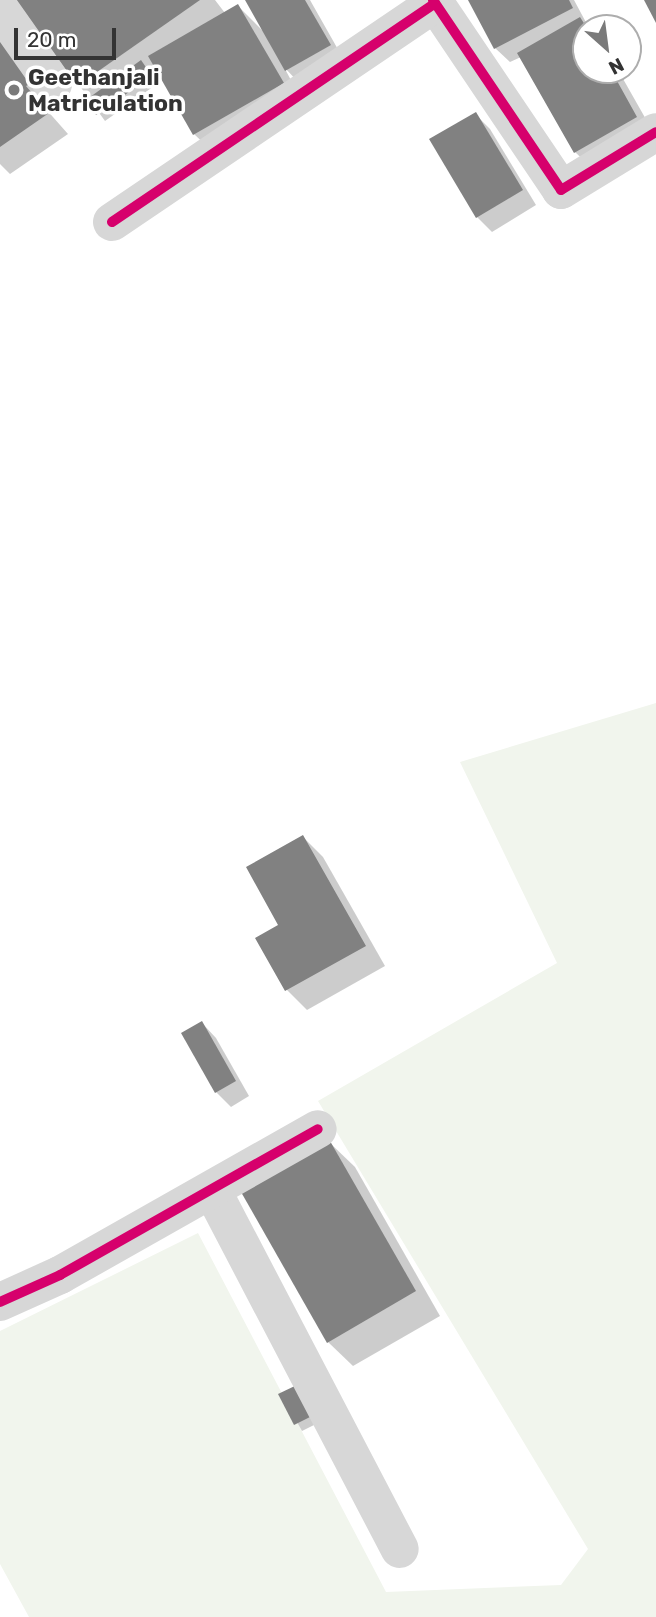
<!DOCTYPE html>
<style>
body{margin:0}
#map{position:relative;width:656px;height:1617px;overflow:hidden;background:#fff;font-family:Rubik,sans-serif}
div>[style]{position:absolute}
.green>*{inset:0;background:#f1f5ed}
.shadow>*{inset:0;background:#0003}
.building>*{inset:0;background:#818181}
.minor>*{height:38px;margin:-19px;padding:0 19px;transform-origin:19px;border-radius:19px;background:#d7d7d7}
.cycleway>*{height:10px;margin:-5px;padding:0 5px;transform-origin:5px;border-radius:5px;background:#d6006c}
.dots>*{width:19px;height:19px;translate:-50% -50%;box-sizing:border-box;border:4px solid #fff;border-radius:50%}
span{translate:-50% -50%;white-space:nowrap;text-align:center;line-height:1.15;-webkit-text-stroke:7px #fff;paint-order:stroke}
.poi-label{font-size:23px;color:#333;font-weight:700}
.left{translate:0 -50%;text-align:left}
.north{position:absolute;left:572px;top:14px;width:70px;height:70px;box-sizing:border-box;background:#fff;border:2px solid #adadad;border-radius:50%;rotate:152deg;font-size:19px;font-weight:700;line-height:28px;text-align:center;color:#333}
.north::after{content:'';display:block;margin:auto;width:24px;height:32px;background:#7a7a7a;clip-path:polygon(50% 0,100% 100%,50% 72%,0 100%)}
.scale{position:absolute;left:14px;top:28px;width:102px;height:32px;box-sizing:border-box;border:4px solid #333;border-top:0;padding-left:9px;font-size:21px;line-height:24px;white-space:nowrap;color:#333;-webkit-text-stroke:5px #fff;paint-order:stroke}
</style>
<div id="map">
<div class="green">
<div style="clip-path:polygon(656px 703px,656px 1617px,29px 1617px,0 1564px,0 1331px,198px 1233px,386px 1592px,561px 1585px,588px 1549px,318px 1101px,557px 963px,460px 762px)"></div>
</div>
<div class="shadow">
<div style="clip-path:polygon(18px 0,215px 0,225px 13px,238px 6px,263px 31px,247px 0,310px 0,344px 60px,301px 85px,284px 67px,303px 103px,215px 154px,194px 134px,158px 71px,152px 76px,157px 84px,105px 121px)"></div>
<div style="clip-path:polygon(471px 0,574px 0,589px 28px,586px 70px,618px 70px,656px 137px,596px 172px,575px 152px,521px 57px,510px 62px,495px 48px)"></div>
<div style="clip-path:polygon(0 41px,18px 59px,49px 105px,45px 108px,68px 134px,10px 174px,0 164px)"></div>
<div style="clip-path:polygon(475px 114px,490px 129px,536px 205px,492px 232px,477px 217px)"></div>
<div style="clip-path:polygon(303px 837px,323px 857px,385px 966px,307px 1010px,287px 990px,281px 926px)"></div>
<div style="clip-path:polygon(202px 1023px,216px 1038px,249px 1096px,231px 1107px,216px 1092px)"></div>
<div style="clip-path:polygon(330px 1143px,355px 1167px,440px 1316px,353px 1366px,328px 1342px)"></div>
<div style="clip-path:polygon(281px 1394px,320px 1422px,302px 1431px)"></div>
</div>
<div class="building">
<div style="clip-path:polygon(16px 0,200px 0,77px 86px)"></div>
<div style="clip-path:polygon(245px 0,305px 0,331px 45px,285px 71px)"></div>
<div style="clip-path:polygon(468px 0,569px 0,573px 8px,494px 49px)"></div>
<div style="clip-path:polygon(644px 0,656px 0,656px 23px)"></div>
<div style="clip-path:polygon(238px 4px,284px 83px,193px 135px,148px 56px)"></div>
<div style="clip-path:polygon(580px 17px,587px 28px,586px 70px,611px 70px,637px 117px,574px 153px,517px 53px)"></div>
<div style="clip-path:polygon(0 40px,30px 84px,26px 86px,49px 113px,0 147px)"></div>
<div style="clip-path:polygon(141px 60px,152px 76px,96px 115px,86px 100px)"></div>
<div style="clip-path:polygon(476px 112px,523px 190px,476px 218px,429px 139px)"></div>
<div style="clip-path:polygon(303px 835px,366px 946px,285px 991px,255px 938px,278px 925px,246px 867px)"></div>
<div style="clip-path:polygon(202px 1021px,236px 1081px,215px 1093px,181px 1033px)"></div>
<div style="clip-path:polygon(330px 1141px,416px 1291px,327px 1343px,241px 1192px)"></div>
<div style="clip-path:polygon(299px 1384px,314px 1415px,294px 1425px,278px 1394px)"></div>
</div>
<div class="minor">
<div style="left:433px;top:0;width:229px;rotate:56deg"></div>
<div style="left:561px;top:190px;width:111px;rotate:-31.4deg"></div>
<div style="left:0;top:9px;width:92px;rotate:54.8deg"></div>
<div style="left:112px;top:222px;width:390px;rotate:-34.1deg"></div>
<div style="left:212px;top:1190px;width:405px;rotate:62.4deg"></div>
<div style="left:0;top:1302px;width:66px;rotate:-24.2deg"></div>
<div style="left:60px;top:1275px;width:296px;rotate:-29.5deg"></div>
</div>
<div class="cycleway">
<div style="left:433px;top:0;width:229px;rotate:56deg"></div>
<div style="left:561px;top:190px;width:111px;rotate:-31.4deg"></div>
<div style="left:112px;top:222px;width:390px;rotate:-34.1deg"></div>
<div style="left:0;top:1302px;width:66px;rotate:-24.2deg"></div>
<div style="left:60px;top:1275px;width:296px;rotate:-29.5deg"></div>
</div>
<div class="dots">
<div style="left:14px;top:90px;background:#7a7a7a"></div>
</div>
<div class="poi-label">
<span class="left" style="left:28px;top:90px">Geethanjali<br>Matriculation</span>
</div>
<div class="north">N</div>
<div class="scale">20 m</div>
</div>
